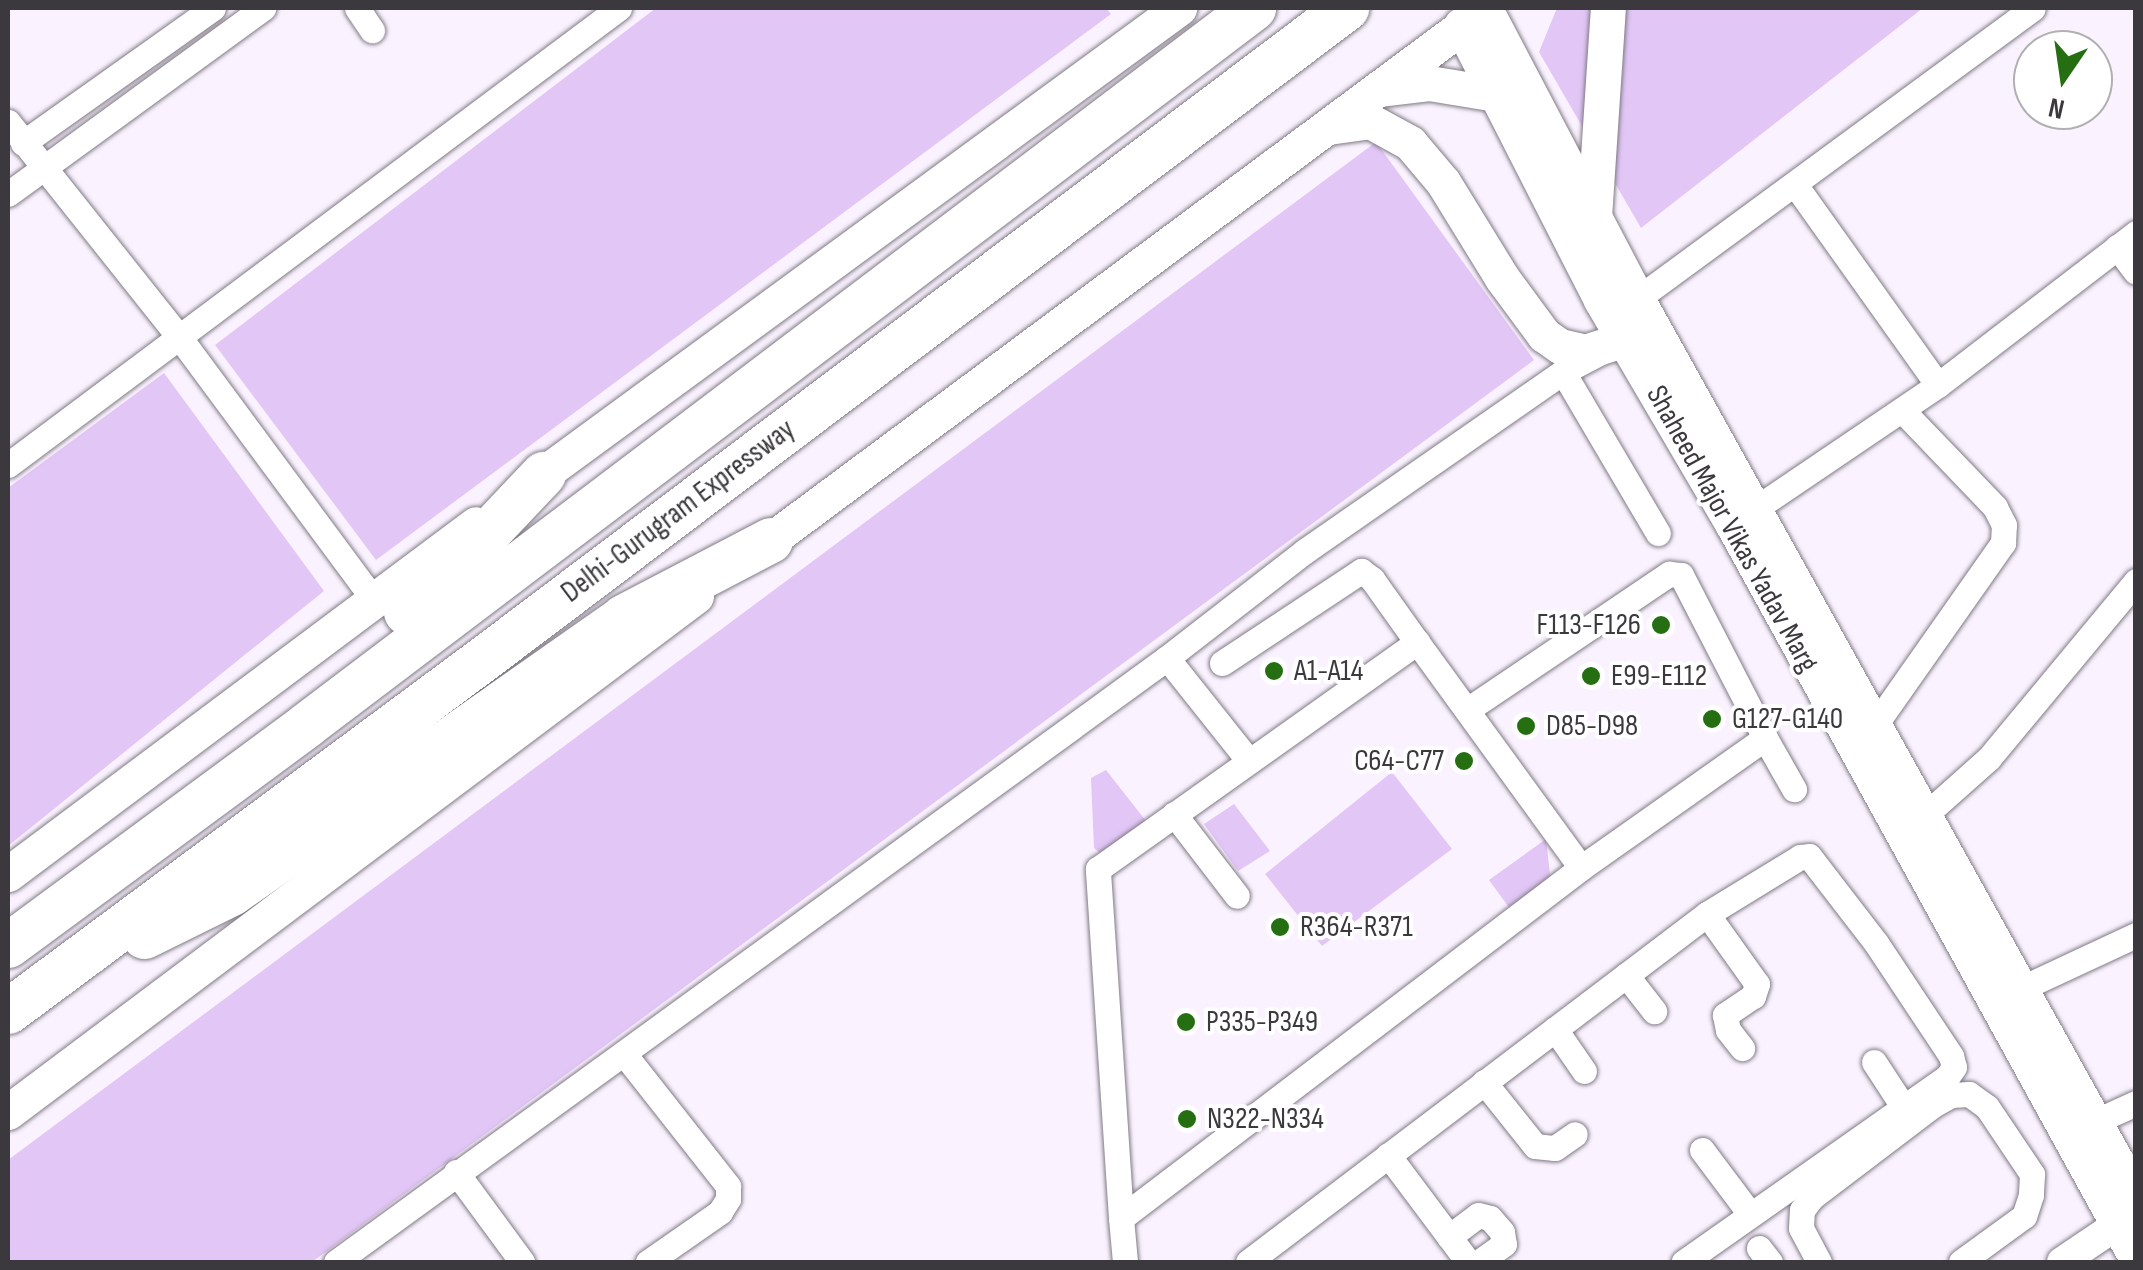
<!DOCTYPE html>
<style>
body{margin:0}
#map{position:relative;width:2143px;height:1270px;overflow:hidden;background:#faf3ff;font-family:"Sofia Sans Condensed",sans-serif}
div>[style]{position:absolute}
.green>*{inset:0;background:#e1c6f6}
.roads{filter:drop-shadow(0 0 2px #807a85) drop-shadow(0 0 2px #807a85)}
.minor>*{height:25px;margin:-12.5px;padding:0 12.5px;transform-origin:12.5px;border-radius:12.5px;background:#fff}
.tertiary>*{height:30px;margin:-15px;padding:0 15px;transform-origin:15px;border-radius:15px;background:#fff}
.secondary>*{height:35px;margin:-17.5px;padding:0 17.5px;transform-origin:17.5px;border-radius:17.5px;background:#fff}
.motorway>*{height:45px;margin:-22.5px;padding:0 22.5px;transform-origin:22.5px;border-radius:22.5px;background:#fff}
.dots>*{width:28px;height:28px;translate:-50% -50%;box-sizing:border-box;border:5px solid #fff;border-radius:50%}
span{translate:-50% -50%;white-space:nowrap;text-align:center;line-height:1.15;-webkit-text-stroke:8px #fff;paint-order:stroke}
.street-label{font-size:30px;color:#3b393d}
.poi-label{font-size:30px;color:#3b393d}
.right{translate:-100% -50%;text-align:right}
.left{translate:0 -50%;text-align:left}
.frame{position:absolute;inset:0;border:10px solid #3b393d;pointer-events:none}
.north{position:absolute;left:2013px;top:30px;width:100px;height:100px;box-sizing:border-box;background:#fff;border:2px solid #b1b0b1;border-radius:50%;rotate:193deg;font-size:28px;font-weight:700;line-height:40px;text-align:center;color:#3b393d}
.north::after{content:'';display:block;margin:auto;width:35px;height:45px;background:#256f12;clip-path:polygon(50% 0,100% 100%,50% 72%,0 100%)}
</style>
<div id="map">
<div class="green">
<div style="clip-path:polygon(656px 8px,1106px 8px,1111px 14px,376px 560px,215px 345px)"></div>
<div style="clip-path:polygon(1557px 8px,1923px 8px,1641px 228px,1539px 52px)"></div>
<div style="clip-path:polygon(1376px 142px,1534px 360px,312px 1262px,8px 1262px,8px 1160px)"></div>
<div style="clip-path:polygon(164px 373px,324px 591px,8px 846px,8px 488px)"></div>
<div style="clip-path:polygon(1106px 770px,1146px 821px,1100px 853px,1094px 848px,1091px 778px)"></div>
<div style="clip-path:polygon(1392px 772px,1452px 849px,1322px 946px,1265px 874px)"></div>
<div style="clip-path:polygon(1234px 804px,1270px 851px,1238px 871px,1204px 824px)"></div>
<div style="clip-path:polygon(1546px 839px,1551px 884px,1513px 913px,1489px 880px)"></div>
</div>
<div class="roads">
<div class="minor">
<div style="left:357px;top:8px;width:27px;rotate:56deg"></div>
<div style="left:8px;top:122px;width:276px;rotate:51.5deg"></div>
<div style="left:180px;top:338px;width:326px;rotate:53.5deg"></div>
<div style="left:23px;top:143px;width:233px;rotate:-35.4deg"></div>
<div style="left:1796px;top:186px;width:244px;rotate:54.5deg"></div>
<div style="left:8px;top:194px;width:316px;rotate:-36.1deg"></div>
<div style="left:2117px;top:247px;width:31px;rotate:53deg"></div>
<div style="left:1637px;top:299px;width:491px;rotate:-36.3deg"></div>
<div style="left:1563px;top:372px;width:187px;rotate:59.5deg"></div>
<div style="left:8px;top:465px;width:763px;rotate:-36.79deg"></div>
<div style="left:1743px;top:517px;width:235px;rotate:-34.1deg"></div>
<div style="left:1938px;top:385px;width:250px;rotate:-37.5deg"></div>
<div style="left:1417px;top:642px;width:279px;rotate:54deg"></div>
<div style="left:1581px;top:868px;width:578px;rotate:142.73deg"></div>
<div style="left:1121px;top:1218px;width:350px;rotate:-93.8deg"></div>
<div style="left:1098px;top:869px;width:392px;rotate:-35.4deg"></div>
<div style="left:1167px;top:658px;width:130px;rotate:51.5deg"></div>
<div style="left:1222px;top:663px;width:167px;rotate:-33.5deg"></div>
<div style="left:1361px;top:571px;width:14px;rotate:36deg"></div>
<div style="left:1372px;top:579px;width:77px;rotate:54.5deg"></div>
<div style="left:1467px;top:710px;width:244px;rotate:-34deg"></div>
<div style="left:1669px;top:574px;width:12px;rotate:5deg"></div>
<div style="left:1681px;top:575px;width:183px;rotate:62.7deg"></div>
<div style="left:1765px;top:738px;width:225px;rotate:144.8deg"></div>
<div style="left:1875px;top:725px;width:223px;rotate:-54.9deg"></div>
<div style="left:2003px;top:543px;width:18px;rotate:-87deg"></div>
<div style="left:2004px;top:525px;width:20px;rotate:-117deg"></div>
<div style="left:1995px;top:507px;width:134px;rotate:-133.8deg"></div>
<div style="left:1765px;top:738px;width:59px;rotate:60.4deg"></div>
<div style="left:1174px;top:814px;width:103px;rotate:52.5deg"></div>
<div style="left:1924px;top:816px;width:87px;rotate:-41.7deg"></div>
<div style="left:1989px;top:758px;width:230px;rotate:-50.3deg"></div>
<div style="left:1707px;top:914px;width:86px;rotate:54.5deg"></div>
<div style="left:1757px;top:984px;width:13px;rotate:108deg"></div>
<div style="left:1753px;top:996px;width:34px;rotate:146deg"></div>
<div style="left:1725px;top:1015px;width:15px;rotate:79deg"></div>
<div style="left:1728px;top:1030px;width:23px;rotate:52deg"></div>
<div style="left:1626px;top:975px;width:46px;rotate:52.1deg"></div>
<div style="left:2020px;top:989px;width:128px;rotate:-25deg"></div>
<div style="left:1555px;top:1029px;width:51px;rotate:55.4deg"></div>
<div style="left:625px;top:1055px;width:167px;rotate:51.8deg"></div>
<div style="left:728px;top:1186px;width:13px;rotate:90deg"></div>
<div style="left:728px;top:1199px;width:15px;rotate:122deg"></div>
<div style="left:720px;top:1212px;width:88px;rotate:145.2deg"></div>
<div style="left:1874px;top:1062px;width:51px;rotate:56.9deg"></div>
<div style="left:1484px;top:1082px;width:82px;rotate:51.4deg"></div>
<div style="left:1535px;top:1146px;width:20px;rotate:6deg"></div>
<div style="left:1555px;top:1148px;width:24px;rotate:-35deg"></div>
<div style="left:2092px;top:1123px;width:48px;rotate:-24.4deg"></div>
<div style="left:1702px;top:1150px;width:80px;rotate:53.1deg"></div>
<div style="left:1388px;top:1155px;width:134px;rotate:53.2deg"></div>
<div style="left:456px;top:1172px;width:112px;rotate:53.7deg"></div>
<div style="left:1121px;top:1218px;width:44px;rotate:84.8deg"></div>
<div style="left:1449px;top:1237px;width:36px;rotate:-37deg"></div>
<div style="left:1478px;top:1215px;width:12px;rotate:14deg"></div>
<div style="left:1490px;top:1218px;width:18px;rotate:49deg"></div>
<div style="left:1502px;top:1232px;width:12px;rotate:81deg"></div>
<div style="left:1504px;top:1244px;width:31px;rotate:144deg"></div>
<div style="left:1759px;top:1248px;width:18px;rotate:52deg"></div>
<div style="left:336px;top:1262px;width:1027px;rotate:-36.01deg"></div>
<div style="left:1167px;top:658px;width:175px;rotate:-37.8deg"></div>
<div style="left:1305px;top:551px;width:314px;rotate:-34.8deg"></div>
<div style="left:1563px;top:372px;width:43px;rotate:-27.8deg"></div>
<div style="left:1248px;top:1262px;width:576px;rotate:-37.17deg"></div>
<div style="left:1707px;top:914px;width:109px;rotate:-31.5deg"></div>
<div style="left:1800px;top:857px;width:9px;rotate:-6deg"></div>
<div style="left:1809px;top:856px;width:110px;rotate:52.4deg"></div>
<div style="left:1876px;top:943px;width:136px;rotate:56.4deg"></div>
<div style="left:1951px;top:1056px;width:11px;rotate:75deg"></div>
<div style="left:1954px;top:1067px;width:12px;rotate:125deg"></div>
<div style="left:1947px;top:1077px;width:322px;rotate:144.9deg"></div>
<div style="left:1819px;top:1262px;width:38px;rotate:-118deg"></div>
<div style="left:1801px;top:1228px;width:18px;rotate:-87deg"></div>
<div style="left:1802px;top:1210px;width:16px;rotate:-52deg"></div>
<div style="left:1812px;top:1197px;width:152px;rotate:-37.2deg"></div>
<div style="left:1933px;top:1105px;width:21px;rotate:-29deg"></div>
<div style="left:1951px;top:1095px;width:18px;rotate:-3deg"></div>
<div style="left:1969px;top:1094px;width:22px;rotate:36deg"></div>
<div style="left:1987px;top:1107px;width:81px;rotate:56.1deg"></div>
<div style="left:2032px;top:1174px;width:21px;rotate:93deg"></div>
<div style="left:2031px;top:1195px;width:22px;rotate:108deg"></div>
<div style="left:2024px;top:1216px;width:78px;rotate:143.9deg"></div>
</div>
<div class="tertiary">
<div style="left:2062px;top:1262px;width:89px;rotate:-34deg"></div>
</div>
<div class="secondary">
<div style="left:1485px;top:9px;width:327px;rotate:62.3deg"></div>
<div style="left:1637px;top:299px;width:1027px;rotate:60.94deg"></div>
<div style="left:1461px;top:25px;width:309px;rotate:63deg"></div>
<div style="left:1601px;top:300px;width:261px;rotate:59.6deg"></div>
<div style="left:1733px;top:525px;width:836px;rotate:61.17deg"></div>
<div style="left:1378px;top:89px;width:51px;rotate:-6.7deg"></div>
<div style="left:1429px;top:83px;width:68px;rotate:9.3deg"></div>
<div style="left:1328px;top:127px;width:42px;rotate:-8.1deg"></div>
<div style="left:1370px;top:121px;width:46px;rotate:28.8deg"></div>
<div style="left:1410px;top:143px;width:51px;rotate:49.8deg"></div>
<div style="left:1443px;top:182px;width:113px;rotate:58.4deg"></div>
<div style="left:1502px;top:278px;width:71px;rotate:53.6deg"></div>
<div style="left:1544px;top:335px;width:19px;rotate:35deg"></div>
<div style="left:1560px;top:346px;width:26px;rotate:13deg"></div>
<div style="left:1585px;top:352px;width:40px;rotate:-18deg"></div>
<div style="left:1594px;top:217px;width:209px;rotate:-86.2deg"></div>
<div style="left:521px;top:490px;width:816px;rotate:-36.22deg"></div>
<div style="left:749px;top:556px;width:919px;rotate:-36.6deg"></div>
<div style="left:8px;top:874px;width:584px;rotate:-36.79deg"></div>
<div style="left:8px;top:1112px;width:860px;rotate:-36.87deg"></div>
</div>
<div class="motorway">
<div style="left:406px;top:612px;width:42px;rotate:-40.2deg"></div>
<div style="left:438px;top:585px;width:153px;rotate:-46.6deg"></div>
<div style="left:144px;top:936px;width:97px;rotate:-26.3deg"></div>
<div style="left:231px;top:893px;width:479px;rotate:-35.1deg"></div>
<div style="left:623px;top:617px;width:166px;rotate:-27.6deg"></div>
<div style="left:8px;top:945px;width:370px;rotate:-36.4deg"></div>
<div style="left:306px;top:725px;width:1188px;rotate:-37.13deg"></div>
<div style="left:8px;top:1011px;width:593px;rotate:-36.56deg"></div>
<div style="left:484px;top:658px;width:1080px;rotate:-37.02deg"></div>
</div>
</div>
<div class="dots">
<div style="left:1661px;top:625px;background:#256f12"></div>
<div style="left:1274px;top:671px;background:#256f12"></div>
<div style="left:1591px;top:676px;background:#256f12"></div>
<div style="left:1712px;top:719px;background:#256f12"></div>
<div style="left:1526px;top:726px;background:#256f12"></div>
<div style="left:1464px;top:761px;background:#256f12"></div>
<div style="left:1280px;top:927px;background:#256f12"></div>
<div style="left:1186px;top:1022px;background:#256f12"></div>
<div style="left:1187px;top:1119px;background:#256f12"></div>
</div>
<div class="street-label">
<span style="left:678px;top:511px;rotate:-37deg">Delhi-Gurugram Expressway</span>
<span style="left:1732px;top:529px;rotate:61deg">Shaheed Major Vikas Yadav Marg</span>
</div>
<div class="poi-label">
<span class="right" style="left:1641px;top:625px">F113-F126</span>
<span class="left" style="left:1294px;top:671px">A1-A14</span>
<span class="left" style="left:1611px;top:676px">E99-E112</span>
<span class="left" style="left:1732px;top:719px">G127-G140</span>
<span class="left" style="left:1546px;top:726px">D85-D98</span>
<span class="right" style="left:1444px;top:761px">C64-C77</span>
<span class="left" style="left:1300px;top:927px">R364-R371</span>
<span class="left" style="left:1206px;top:1022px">P335-P349</span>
<span class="left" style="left:1207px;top:1119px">N322-N334</span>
</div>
<div class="frame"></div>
<div class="north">N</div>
</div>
